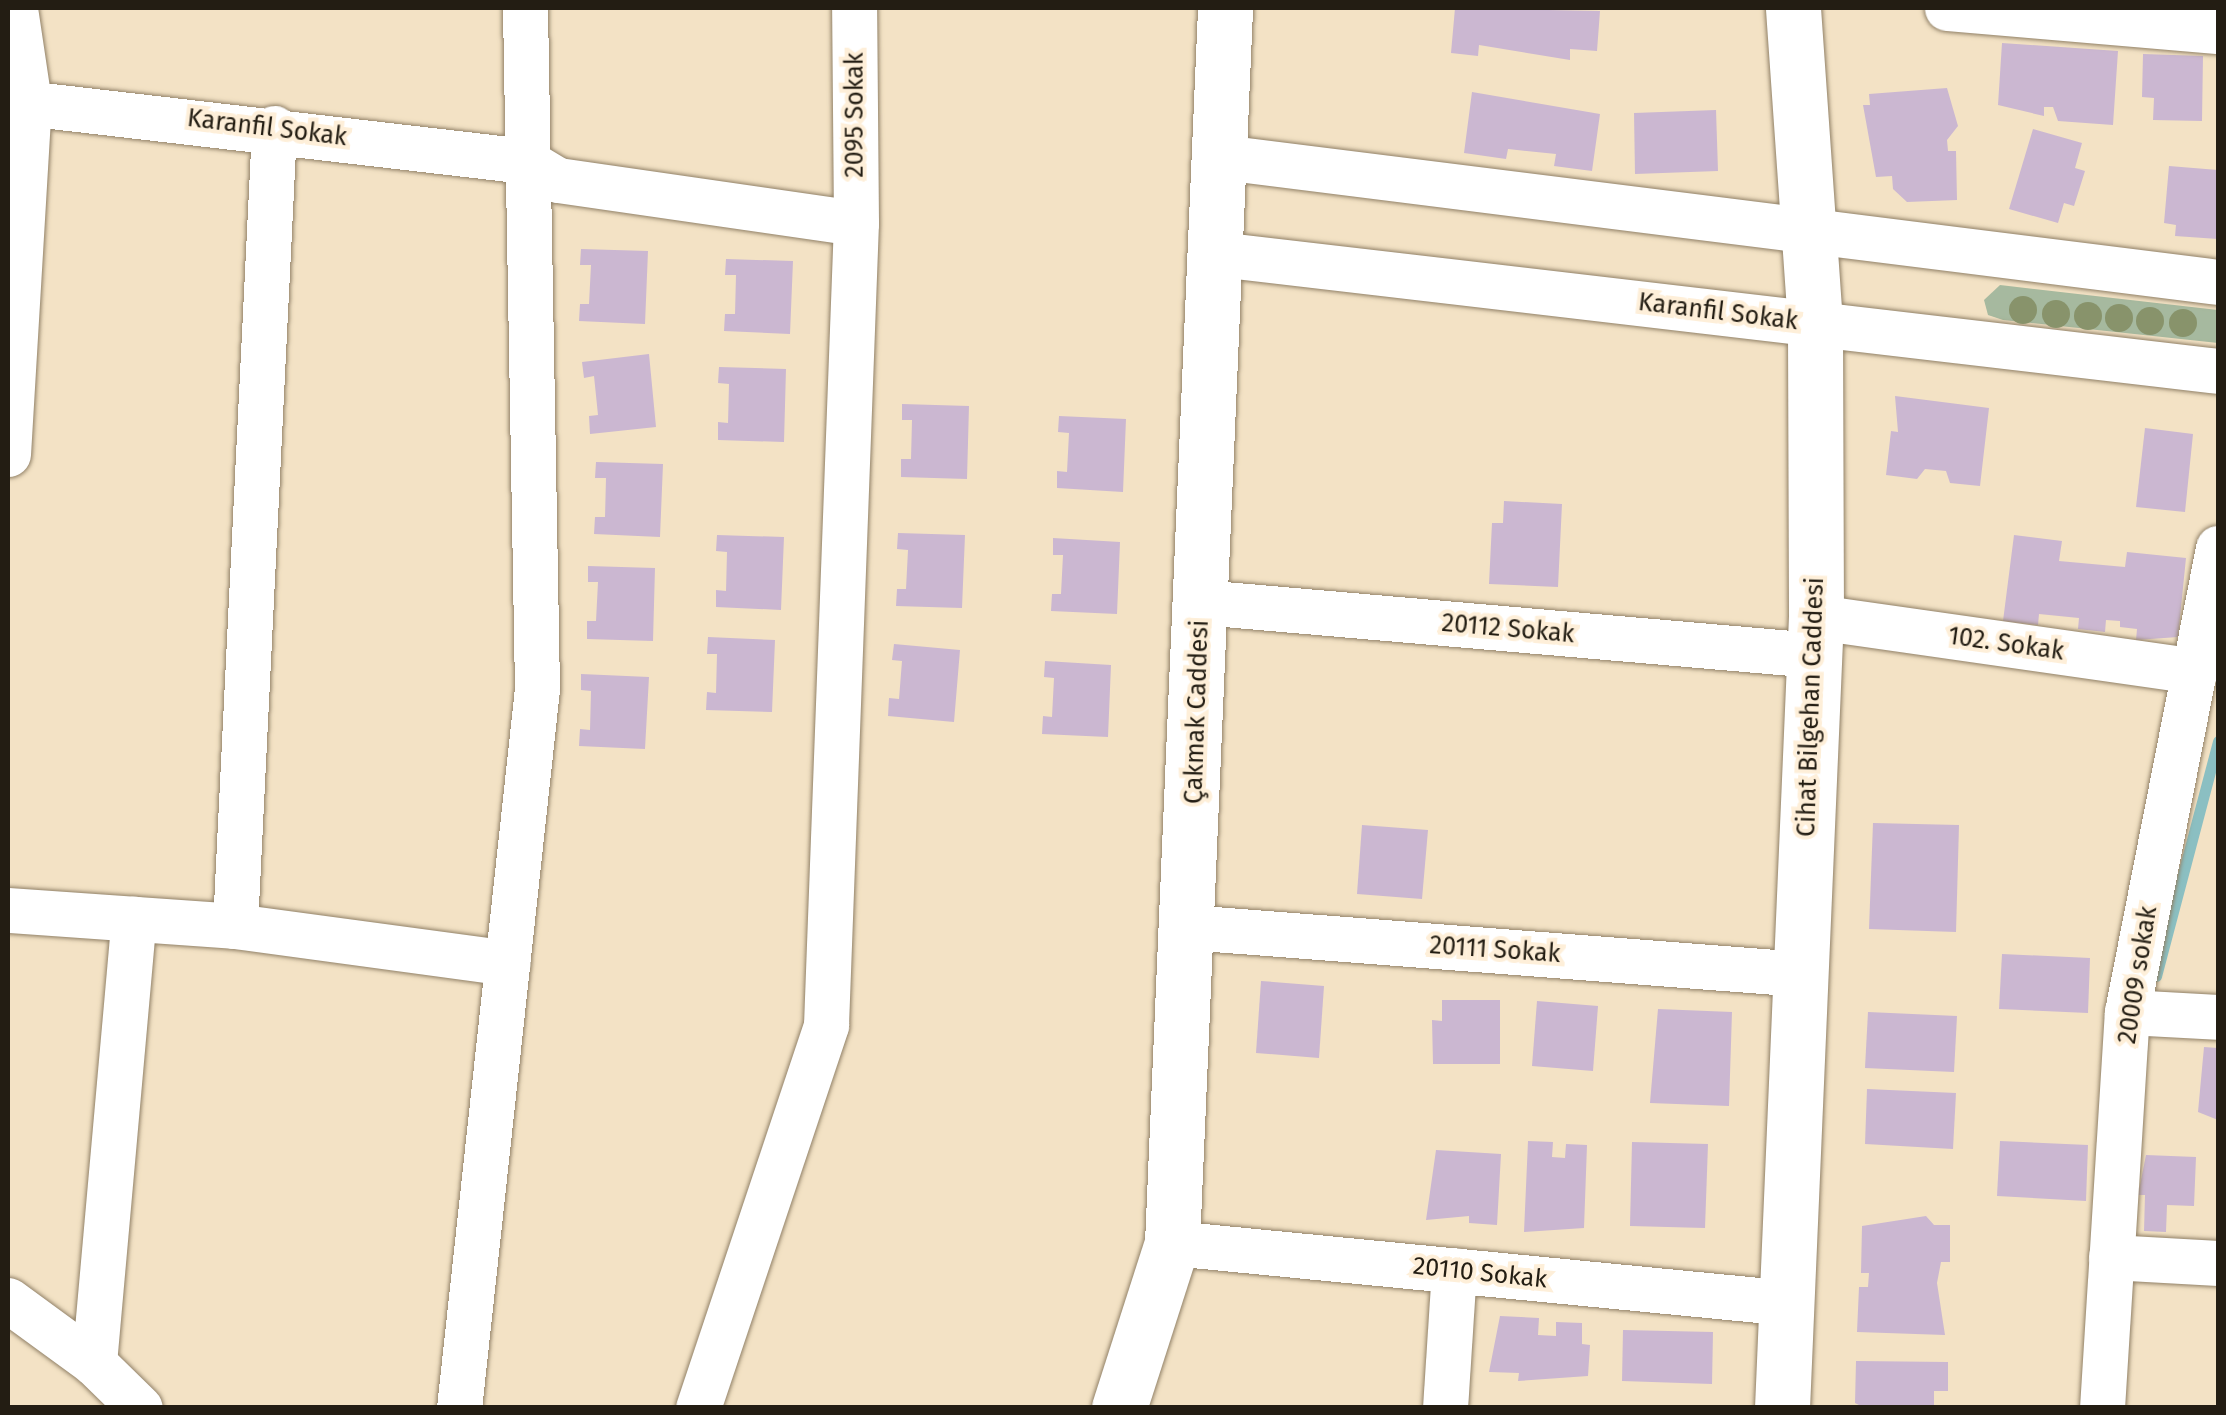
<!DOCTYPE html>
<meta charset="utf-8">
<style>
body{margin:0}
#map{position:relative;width:2226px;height:1415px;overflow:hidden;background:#f3e2c5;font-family:"Fira Sans",sans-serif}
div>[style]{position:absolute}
.green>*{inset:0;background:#a6b99f}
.stream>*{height:11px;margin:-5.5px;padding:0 5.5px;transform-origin:5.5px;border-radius:5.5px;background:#8bbfc2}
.building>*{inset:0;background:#cbb7d1}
.roads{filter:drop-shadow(0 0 2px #918167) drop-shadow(0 0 2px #918167)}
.minor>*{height:45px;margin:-22.5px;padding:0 22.5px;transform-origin:22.5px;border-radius:22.5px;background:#fff}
.major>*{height:55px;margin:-27.5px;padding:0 27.5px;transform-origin:27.5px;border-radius:27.5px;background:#fff}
.trees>*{width:28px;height:28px;margin:-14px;border-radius:50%;background:#88936b}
span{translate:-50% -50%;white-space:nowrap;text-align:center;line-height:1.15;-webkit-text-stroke:8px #feefd9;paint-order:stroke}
.street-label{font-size:25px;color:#231d13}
.frame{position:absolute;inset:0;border:10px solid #231d13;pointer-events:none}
</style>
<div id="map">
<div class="green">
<div style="clip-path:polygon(2000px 285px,2218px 310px,2218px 343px,2003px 320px,1988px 315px,1984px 300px)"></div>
</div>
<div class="stream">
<div style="left:2156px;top:976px;width:243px;rotate:-75.2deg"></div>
</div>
<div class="building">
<div style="clip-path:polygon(1455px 8px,1600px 11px,1597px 51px,1570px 49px,1570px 60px,1479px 45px,1478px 56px,1451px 53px)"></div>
<div style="clip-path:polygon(2002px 43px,2118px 51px,2113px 125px,2058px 121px,2053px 107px,2044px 107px,2044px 116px,1998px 105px)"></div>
<div style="clip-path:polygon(2143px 54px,2203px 56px,2202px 121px,2153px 120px,2154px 98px,2142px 97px)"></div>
<div style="clip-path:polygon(1947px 88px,1958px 126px,1947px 140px,1948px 151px,1956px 151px,1957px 200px,1907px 202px,1893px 189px,1892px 176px,1876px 177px,1863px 105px,1870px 105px,1869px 94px)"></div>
<div style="clip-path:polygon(1472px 92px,1600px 114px,1592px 171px,1554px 166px,1556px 154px,1508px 149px,1506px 159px,1464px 153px)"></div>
<div style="clip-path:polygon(1716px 110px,1718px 171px,1635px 174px,1634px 113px)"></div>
<div style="clip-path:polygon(2033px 129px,2082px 143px,2075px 168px,2085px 171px,2074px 206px,2064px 203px,2058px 223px,2009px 209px)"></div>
<div style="clip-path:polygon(2169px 166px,2218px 170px,2218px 239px,2175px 236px,2176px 225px,2164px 223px)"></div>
<div style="clip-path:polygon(581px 249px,648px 251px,645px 324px,579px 321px,580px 304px,589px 304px,591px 265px,580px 265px)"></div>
<div style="clip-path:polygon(726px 259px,793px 261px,790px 334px,724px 331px,725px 314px,735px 314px,736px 275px,725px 275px)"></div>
<div style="clip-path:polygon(649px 354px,656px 427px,590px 434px,589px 416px,598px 415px,594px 376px,584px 378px,582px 362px)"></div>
<div style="clip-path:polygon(719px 367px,786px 369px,784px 442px,718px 440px,718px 422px,728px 423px,729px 384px,718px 383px)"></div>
<div style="clip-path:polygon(1895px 396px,1989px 408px,1980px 486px,1950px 483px,1946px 471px,1925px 469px,1917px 479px,1886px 475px,1891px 431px,1898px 432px)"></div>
<div style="clip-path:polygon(902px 404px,969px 406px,967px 479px,901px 477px,901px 459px,911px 459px,912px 420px,902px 420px)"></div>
<div style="clip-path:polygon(1059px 416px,1126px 419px,1123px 492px,1057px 488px,1057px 471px,1067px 472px,1069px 433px,1058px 432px)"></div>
<div style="clip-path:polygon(2145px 428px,2193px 434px,2185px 512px,2136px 507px)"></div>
<div style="clip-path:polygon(596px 462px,663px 464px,660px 537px,594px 534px,595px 517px,605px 517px,606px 478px,595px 478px)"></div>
<div style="clip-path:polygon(1504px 501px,1562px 504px,1558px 587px,1489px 584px,1492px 523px,1503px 523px)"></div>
<div style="clip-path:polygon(898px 533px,965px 535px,962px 608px,896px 606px,897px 589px,906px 589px,908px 550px,897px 549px)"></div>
<div style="clip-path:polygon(717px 535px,784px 537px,781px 610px,716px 607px,716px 590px,726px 591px,727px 552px,716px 551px)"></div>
<div style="clip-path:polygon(2014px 535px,2062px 541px,2059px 561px,2125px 567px,2127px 552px,2186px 558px,2178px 637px,2136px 640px,2137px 629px,2120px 627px,2120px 621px,2106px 620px,2105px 632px,2078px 629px,2079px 618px,2039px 614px,2038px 625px,2003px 621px)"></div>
<div style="clip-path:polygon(1053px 538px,1120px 542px,1117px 614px,1051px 611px,1052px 594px,1061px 594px,1063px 555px,1053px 555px)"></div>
<div style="clip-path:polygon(588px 566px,655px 568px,653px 641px,587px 639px,587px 621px,596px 621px,598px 582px,588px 582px)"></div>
<div style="clip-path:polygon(708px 637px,775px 640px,772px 712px,706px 710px,707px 692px,716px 693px,717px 654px,707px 654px)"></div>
<div style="clip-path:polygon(894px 644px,960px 650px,954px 722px,888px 716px,889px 698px,899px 699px,902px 661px,892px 660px)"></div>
<div style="clip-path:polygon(1045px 661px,1111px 665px,1108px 737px,1042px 734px,1043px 716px,1052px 717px,1054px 678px,1044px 677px)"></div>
<div style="clip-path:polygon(581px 674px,649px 677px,645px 749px,579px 746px,580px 729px,590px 730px,591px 691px,581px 690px)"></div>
<div style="clip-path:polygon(1873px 823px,1959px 825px,1956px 932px,1869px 929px)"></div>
<div style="clip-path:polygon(1362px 825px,1428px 830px,1422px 899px,1357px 894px)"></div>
<div style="clip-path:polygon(2002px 954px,2090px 958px,2088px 1013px,1999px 1009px)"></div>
<div style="clip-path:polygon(1261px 981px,1324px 986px,1319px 1058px,1256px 1053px)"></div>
<div style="clip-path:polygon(1442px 1000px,1500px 1000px,1500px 1064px,1433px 1064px,1432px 1020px,1442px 1021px)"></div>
<div style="clip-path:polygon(1537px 1001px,1598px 1006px,1593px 1071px,1532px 1066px)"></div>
<div style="clip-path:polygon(1658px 1009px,1732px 1012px,1729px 1106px,1650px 1103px)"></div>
<div style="clip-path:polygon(1868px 1012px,1957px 1016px,1954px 1072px,1865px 1068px)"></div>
<div style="clip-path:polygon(2204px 1047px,2218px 1048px,2218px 1120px,2198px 1112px)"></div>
<div style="clip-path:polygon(1867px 1089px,1956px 1093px,1953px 1149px,1865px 1144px)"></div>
<div style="clip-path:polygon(1528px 1141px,1553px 1142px,1552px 1157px,1565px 1158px,1566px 1144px,1587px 1145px,1584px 1228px,1524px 1232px)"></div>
<div style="clip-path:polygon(2000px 1141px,2088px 1145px,2086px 1201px,1997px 1196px)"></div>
<div style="clip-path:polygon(1632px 1142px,1708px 1144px,1705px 1228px,1630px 1226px)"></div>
<div style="clip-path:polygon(1436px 1150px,1501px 1154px,1497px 1225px,1469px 1223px,1469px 1216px,1426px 1220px)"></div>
<div style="clip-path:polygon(2146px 1155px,2196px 1157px,2194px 1206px,2167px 1205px,2166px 1232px,2144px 1231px,2145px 1195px,2138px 1195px)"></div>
<div style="clip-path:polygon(1926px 1216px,1934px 1225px,1950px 1225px,1950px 1262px,1941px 1262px,1937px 1283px,1945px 1335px,1857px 1332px,1859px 1287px,1868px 1287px,1869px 1273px,1861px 1273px,1862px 1226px)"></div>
<div style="clip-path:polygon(1500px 1316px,1539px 1318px,1538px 1335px,1556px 1336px,1556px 1322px,1582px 1323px,1582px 1344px,1590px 1345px,1588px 1376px,1518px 1381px,1519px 1373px,1489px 1372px)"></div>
<div style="clip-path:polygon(1623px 1330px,1713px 1332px,1712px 1384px,1622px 1381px)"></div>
<div style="clip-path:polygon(1856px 1361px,1948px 1362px,1948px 1391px,1934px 1391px,1934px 1408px,1865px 1408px,1855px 1403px)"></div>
</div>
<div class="roads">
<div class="minor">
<div style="left:1947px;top:8px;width:272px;rotate:4.9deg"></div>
<div style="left:8px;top:101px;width:521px;rotate:6.61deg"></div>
<div style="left:526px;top:161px;width:37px;rotate:31deg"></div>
<div style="left:558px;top:180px;width:301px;rotate:8.2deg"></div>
<div style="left:1222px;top:157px;width:1004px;rotate:7.15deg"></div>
<div style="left:1218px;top:254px;width:1007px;rotate:6.67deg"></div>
<div style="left:8px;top:454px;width:353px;rotate:-86.6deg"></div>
<div style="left:29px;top:102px;width:95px;rotate:-98.5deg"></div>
<div style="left:1201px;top:602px;width:615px;rotate:4.94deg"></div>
<div style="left:1816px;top:617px;width:383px;rotate:8.1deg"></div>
<div style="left:8px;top:910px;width:228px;rotate:4deg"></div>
<div style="left:235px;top:926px;width:275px;rotate:7.7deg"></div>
<div style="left:235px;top:926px;width:799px;rotate:-87.2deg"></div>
<div style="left:1188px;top:927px;width:615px;rotate:4.38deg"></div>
<div style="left:2127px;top:1012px;width:91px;rotate:3.1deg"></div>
<div style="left:1172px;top:1243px;width:620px;rotate:5.55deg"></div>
<div style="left:2111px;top:1257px;width:107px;rotate:3.2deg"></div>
<div style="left:8px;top:1300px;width:107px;rotate:36.2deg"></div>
<div style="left:94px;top:1363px;width:64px;rotate:44.4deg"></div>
<div style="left:94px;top:1363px;width:446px;rotate:-84.9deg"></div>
<div style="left:459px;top:1408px;width:723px;rotate:-83.81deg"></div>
<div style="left:537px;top:689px;width:681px;rotate:-91.01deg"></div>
<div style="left:698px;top:1408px;width:404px;rotate:-71.5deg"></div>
<div style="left:826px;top:1025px;width:803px;rotate:-87.86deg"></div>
<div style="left:856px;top:223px;width:215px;rotate:-90.5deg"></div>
<div style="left:1445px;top:1408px;width:138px;rotate:-86.3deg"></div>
<div style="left:2102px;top:1408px;width:397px;rotate:-86.4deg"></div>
<div style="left:2127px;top:1012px;width:473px;rotate:-78.9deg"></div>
</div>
<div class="major">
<div style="left:1119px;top:1408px;width:173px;rotate:-72.2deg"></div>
<div style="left:1172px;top:1243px;width:1236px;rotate:-87.54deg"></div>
<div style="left:1782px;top:1408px;width:792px;rotate:-87.54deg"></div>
<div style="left:1816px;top:617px;width:294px;rotate:-90.2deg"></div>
<div style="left:1815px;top:323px;width:316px;rotate:-94deg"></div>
</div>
</div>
<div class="trees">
<div style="left:2023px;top:310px"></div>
<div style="left:2056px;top:314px"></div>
<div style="left:2088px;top:316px"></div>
<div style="left:2119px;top:318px"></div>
<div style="left:2150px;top:321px"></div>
<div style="left:2183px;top:323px"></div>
</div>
<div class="street-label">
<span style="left:855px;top:115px;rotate:-90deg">2095 Sokak</span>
<span style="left:267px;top:128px;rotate:7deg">Karanfil Sokak</span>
<span style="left:1718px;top:312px;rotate:7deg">Karanfil Sokak</span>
<span style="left:1508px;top:629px;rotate:5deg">20112 Sokak</span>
<span style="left:2006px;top:644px;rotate:8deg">102. Sokak</span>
<span style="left:1811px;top:707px;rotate:-88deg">Cihat Bilgehan Caddesi</span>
<span style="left:1197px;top:712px;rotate:-88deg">Çakmak Caddesi</span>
<span style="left:1495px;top:950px;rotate:4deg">20111 Sokak</span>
<span style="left:2138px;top:975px;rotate:-81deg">20009 sokak</span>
<span style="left:1480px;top:1273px;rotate:6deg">20110 Sokak</span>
</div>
<div class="frame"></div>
</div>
